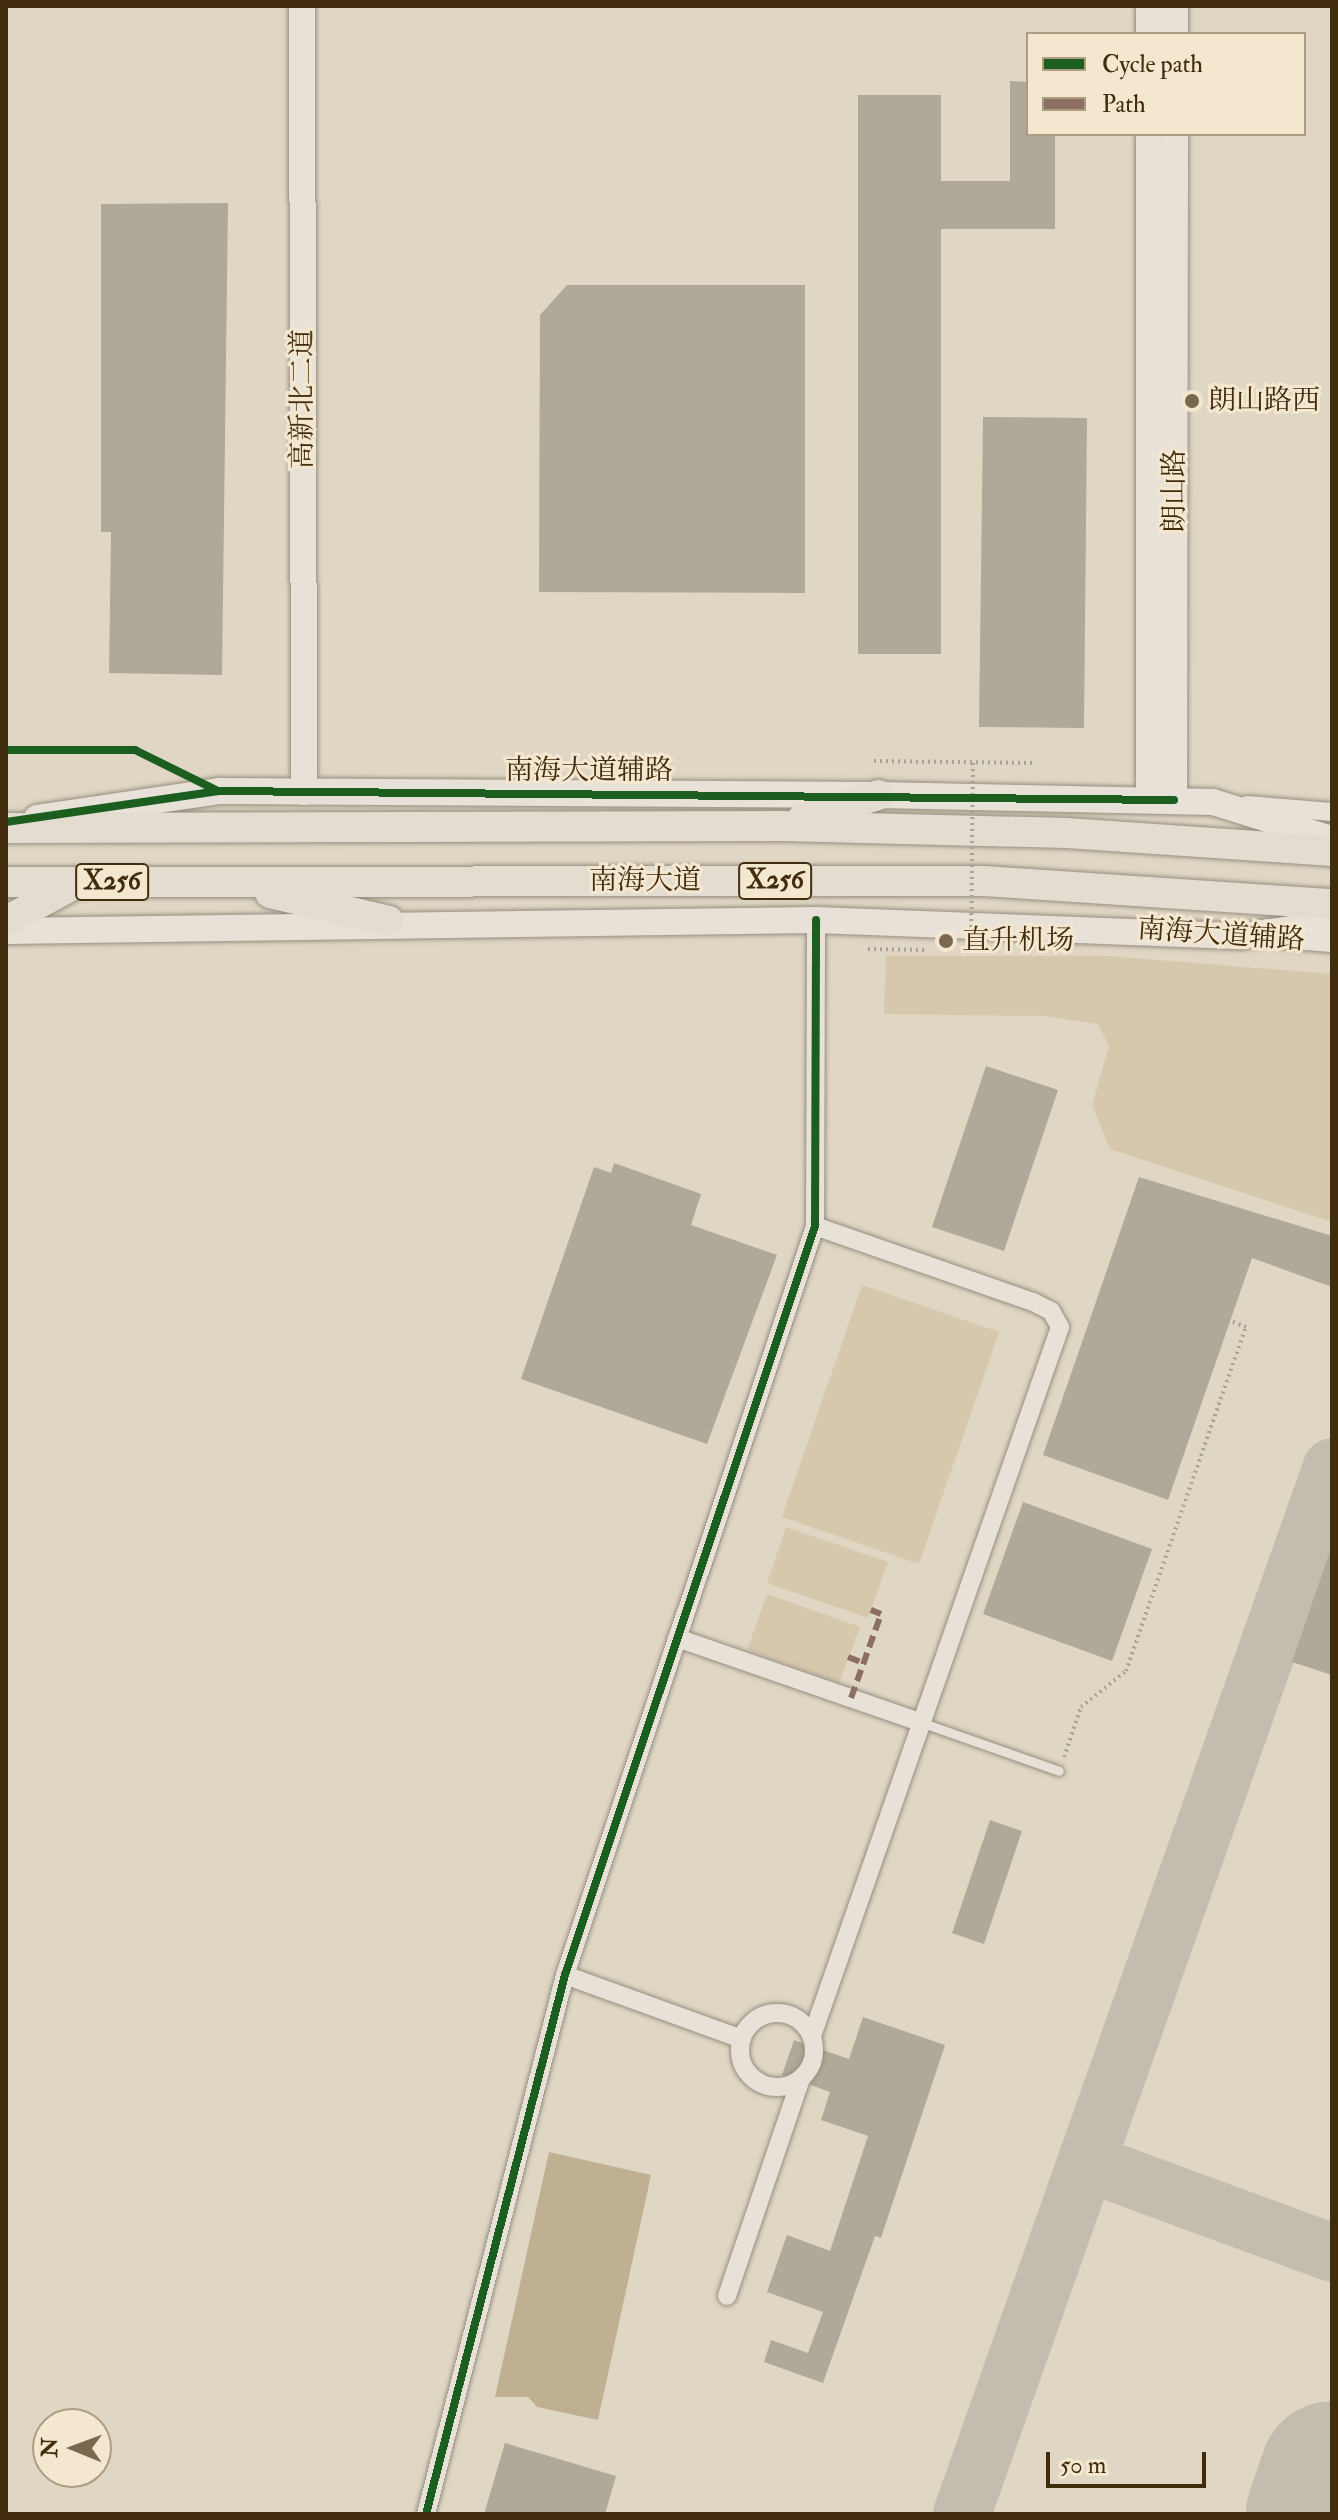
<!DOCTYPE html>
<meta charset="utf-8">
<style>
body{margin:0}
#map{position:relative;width:1338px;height:2520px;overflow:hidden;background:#dfd6c3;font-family:"IM FELL Double Pica","Noto Serif SC",serif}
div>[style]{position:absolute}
.green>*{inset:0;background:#d6c8ac}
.water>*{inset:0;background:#c0b092}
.taxiway>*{height:58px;margin:-29px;padding:0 29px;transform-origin:29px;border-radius:29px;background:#c4bcae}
.runway>*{height:144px;margin:-72px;padding:0 72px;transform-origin:72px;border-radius:72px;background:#c4bcae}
.building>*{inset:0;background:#b0a899}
.path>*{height:4px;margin-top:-2px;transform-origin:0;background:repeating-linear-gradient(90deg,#a8a298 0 2px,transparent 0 6px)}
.roads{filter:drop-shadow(0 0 2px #968e80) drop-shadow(0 0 2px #968e80)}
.lane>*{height:9px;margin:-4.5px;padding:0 4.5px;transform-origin:4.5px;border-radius:4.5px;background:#e7e1d7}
.street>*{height:18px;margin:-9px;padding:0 9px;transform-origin:9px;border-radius:9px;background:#e7e1d7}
.street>.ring{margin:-9px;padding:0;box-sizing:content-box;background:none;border:18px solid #e7e1d7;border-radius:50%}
.secondary>*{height:26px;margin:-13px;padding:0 13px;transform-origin:13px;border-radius:13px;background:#e7e1d7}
.primary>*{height:30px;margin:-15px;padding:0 15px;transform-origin:15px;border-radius:15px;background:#e2dcd1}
.path-bridge>*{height:4px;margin-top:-2px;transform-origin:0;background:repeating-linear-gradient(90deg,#a8a298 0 2px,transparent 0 6px)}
.quiet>*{height:6px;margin-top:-3px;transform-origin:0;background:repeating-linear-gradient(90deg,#8d6e63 0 12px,transparent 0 18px)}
.cycleway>*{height:8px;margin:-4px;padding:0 4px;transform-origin:4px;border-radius:4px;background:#1b5e20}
.dots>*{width:22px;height:22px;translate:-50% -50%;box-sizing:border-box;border:4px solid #f3e7d0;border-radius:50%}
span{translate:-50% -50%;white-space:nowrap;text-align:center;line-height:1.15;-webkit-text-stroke:6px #f3e7d0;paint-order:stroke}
.shield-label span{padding:2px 6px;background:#f3e7d0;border:2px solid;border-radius:6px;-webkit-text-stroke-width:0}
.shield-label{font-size:26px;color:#422c0e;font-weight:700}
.street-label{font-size:28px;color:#422c0e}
.poi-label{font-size:28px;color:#422c0e}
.left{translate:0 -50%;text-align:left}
.frame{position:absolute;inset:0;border:8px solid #422c0e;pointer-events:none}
.legend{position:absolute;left:1026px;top:32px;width:280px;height:104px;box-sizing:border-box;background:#f3e7d0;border:2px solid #ac9c82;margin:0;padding:10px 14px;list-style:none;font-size:24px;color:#422c0e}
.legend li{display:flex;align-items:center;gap:16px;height:40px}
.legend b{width:40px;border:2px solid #ac9c82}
.north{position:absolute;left:32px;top:2408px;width:80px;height:80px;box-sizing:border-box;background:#f3e7d0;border:2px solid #ac9c82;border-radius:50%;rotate:271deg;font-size:22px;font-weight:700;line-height:32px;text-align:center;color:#422c0e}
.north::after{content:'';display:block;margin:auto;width:28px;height:36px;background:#79684d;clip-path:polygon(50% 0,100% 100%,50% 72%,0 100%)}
.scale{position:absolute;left:1046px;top:2452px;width:160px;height:36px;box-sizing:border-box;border:4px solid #422c0e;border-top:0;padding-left:10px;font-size:24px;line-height:28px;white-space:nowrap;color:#422c0e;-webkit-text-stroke:6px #f3e7d0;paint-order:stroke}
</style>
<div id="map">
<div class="green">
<div style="clip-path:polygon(886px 956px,1108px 956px,1332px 974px,1332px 1222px,1110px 1149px,1092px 1105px,1109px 1046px,1098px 1024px,1044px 1016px,884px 1014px)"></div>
<div style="clip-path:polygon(862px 1285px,999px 1332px,919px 1564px,782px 1517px)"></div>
<div style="clip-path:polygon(786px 1527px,888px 1562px,868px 1618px,767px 1583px)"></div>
<div style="clip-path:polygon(767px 1594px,860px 1627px,839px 1683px,747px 1650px)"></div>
</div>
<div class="water">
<div style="clip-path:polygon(549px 2152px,651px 2175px,598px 2420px,537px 2407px,528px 2397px,495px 2397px)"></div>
</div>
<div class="taxiway">
<div style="left:1088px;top:2163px;width:260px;rotate:20.2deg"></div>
<div style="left:962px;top:2514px;width:1110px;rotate:-70.54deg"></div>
</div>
<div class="runway">
<div style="left:1318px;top:2514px;width:43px;rotate:-71.1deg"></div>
</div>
<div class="building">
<div style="clip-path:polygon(1010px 81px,1028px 82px,1028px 134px,1055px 134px,1055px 229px,941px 229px,941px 654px,858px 654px,858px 95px,941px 95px,941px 181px,1010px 181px)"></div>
<div style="clip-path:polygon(228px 203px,222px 675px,109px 673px,111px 532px,101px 532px,101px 204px)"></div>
<div style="clip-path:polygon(567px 285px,805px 285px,805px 593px,539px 592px,540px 315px)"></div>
<div style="clip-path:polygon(983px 417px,1087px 418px,1084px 728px,979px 727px)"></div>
<div style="clip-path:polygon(986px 1066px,1058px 1090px,1004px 1251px,932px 1227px)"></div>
<div style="clip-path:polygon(614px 1163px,701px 1194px,691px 1225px,777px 1255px,707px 1444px,521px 1379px,594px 1167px,611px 1173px)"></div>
<div style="clip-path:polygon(1139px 1177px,1332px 1236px,1332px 1287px,1252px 1258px,1168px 1500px,1043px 1455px)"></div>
<div style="clip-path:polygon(1023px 1502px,1152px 1549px,1112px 1661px,983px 1614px)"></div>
<div style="clip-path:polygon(1329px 1554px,1332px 1555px,1332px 1675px,1292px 1662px)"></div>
<div style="clip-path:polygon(990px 1820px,1022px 1831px,984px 1944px,952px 1933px)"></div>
<div style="clip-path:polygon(863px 2017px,945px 2045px,881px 2238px,875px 2236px,823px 2383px,764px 2362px,771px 2340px,808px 2353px,823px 2312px,767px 2292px,787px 2235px,830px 2251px,868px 2136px,821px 2120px,830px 2092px,811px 2085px,809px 2071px,799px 2067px,789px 2077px,782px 2075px,794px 2040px,849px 2059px)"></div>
<div style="clip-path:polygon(505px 2443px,616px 2476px,605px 2514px,484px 2514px)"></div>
</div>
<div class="path">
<div style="left:874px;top:761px;width:161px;rotate:0.7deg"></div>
<div style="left:868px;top:949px;width:60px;rotate:1deg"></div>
<div style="left:1064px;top:1757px;width:53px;rotate:-71.2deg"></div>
<div style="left:1081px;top:1707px;width:58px;rotate:-38.7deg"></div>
<div style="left:1126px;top:1671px;width:364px;rotate:-70.8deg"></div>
<div style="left:1246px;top:1327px;width:17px;rotate:-159deg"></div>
</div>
<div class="roads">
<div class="lane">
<div style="left:923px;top:1723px;width:144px;rotate:19.4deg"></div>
</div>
<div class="street">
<div style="left:1247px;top:805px;width:85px;rotate:4.7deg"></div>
<div style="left:1280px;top:939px;width:52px;rotate:4.4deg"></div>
<div style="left:677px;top:1638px;width:260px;rotate:19.1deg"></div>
<div style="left:565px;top:1975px;width:188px;rotate:19.9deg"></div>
<div class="ring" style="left:740px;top:2013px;width:56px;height:56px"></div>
<div style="left:812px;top:2036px;width:751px;rotate:-70.72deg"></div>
<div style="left:1060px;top:1327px;width:18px;rotate:-119deg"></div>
<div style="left:1051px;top:1311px;width:20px;rotate:-153deg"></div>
<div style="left:1033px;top:1302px;width:231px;rotate:-160.8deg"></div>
<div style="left:727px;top:2296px;width:229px;rotate:-71.2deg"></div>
<div style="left:426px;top:2514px;width:557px;rotate:-75.54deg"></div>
<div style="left:565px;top:1975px;width:790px;rotate:-71.54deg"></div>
<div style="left:815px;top:1226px;width:306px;rotate:-89.8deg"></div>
</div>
<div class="secondary">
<div style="left:302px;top:6px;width:786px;rotate:89.85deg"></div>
<div style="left:1149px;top:34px;width:28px;rotate:-90deg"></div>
<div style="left:1175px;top:34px;width:28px;rotate:-90deg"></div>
<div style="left:1149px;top:799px;width:665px;rotate:-90deg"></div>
<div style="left:1174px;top:800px;width:666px;rotate:-89.91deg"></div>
<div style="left:37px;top:818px;width:184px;rotate:-8.4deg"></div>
<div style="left:219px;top:791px;width:659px;rotate:0.35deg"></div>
<div style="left:878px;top:795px;width:335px;rotate:1.2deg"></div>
<div style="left:1213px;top:802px;width:125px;rotate:17.3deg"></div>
<div style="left:6px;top:931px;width:810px;rotate:-0.78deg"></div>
<div style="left:816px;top:920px;width:426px;rotate:2.2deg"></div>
<div style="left:1242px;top:936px;width:91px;rotate:-8.2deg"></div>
</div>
<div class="primary">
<div style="left:802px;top:819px;width:80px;rotate:-17.5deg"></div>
<div style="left:6px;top:828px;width:775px;rotate:-0.15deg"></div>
<div style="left:781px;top:826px;width:286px;rotate:1.4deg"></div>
<div style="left:1067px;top:833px;width:266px;rotate:3.9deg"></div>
<div style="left:6px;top:882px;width:978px;rotate:-0.06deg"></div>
<div style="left:984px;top:881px;width:349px;rotate:3.8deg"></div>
<div style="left:270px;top:893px;width:122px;rotate:13.2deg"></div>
<div style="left:6px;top:921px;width:74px;rotate:-28.3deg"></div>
</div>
</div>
<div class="path-bridge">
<div style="left:971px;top:951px;width:189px;rotate:-89.4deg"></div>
</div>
<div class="quiet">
<div style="left:848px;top:1657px;width:17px;rotate:21deg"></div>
<div style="left:851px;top:1698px;width:89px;rotate:-70.3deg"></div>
<div style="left:881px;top:1614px;width:11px;rotate:-158deg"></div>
</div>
<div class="cycleway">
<div style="left:6px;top:750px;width:129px"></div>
<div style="left:135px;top:750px;width:90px;rotate:26.3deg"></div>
<div style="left:6px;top:822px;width:215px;rotate:-8.3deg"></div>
<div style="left:219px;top:791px;width:955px;rotate:0.54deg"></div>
<div style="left:426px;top:2514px;width:557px;rotate:-75.54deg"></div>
<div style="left:565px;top:1975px;width:790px;rotate:-71.54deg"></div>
<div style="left:815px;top:1226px;width:306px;rotate:-89.8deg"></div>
</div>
<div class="dots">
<div style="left:1192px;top:401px;background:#79684d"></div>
<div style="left:946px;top:941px;background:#79684d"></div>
</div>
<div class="shield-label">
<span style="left:775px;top:881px">X256</span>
<span style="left:112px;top:882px">X256</span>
</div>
<div class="street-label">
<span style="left:303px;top:399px;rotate:-90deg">高新北二道</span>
<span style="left:1175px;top:491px;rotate:-90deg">朗山路</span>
<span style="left:589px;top:771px">南海大道辅路</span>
<span style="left:645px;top:881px">南海大道</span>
<span style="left:1221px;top:935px;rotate:4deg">南海大道辅路</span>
</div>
<div class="poi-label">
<span class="left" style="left:1208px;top:401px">朗山路西</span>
<span class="left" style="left:962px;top:941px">直升机场</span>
</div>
<div class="frame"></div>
<ul class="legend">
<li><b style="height:10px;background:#1b5e20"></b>Cycle path</li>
<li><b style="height:10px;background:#8d6e63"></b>Path</li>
</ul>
<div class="north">N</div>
<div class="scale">50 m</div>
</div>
